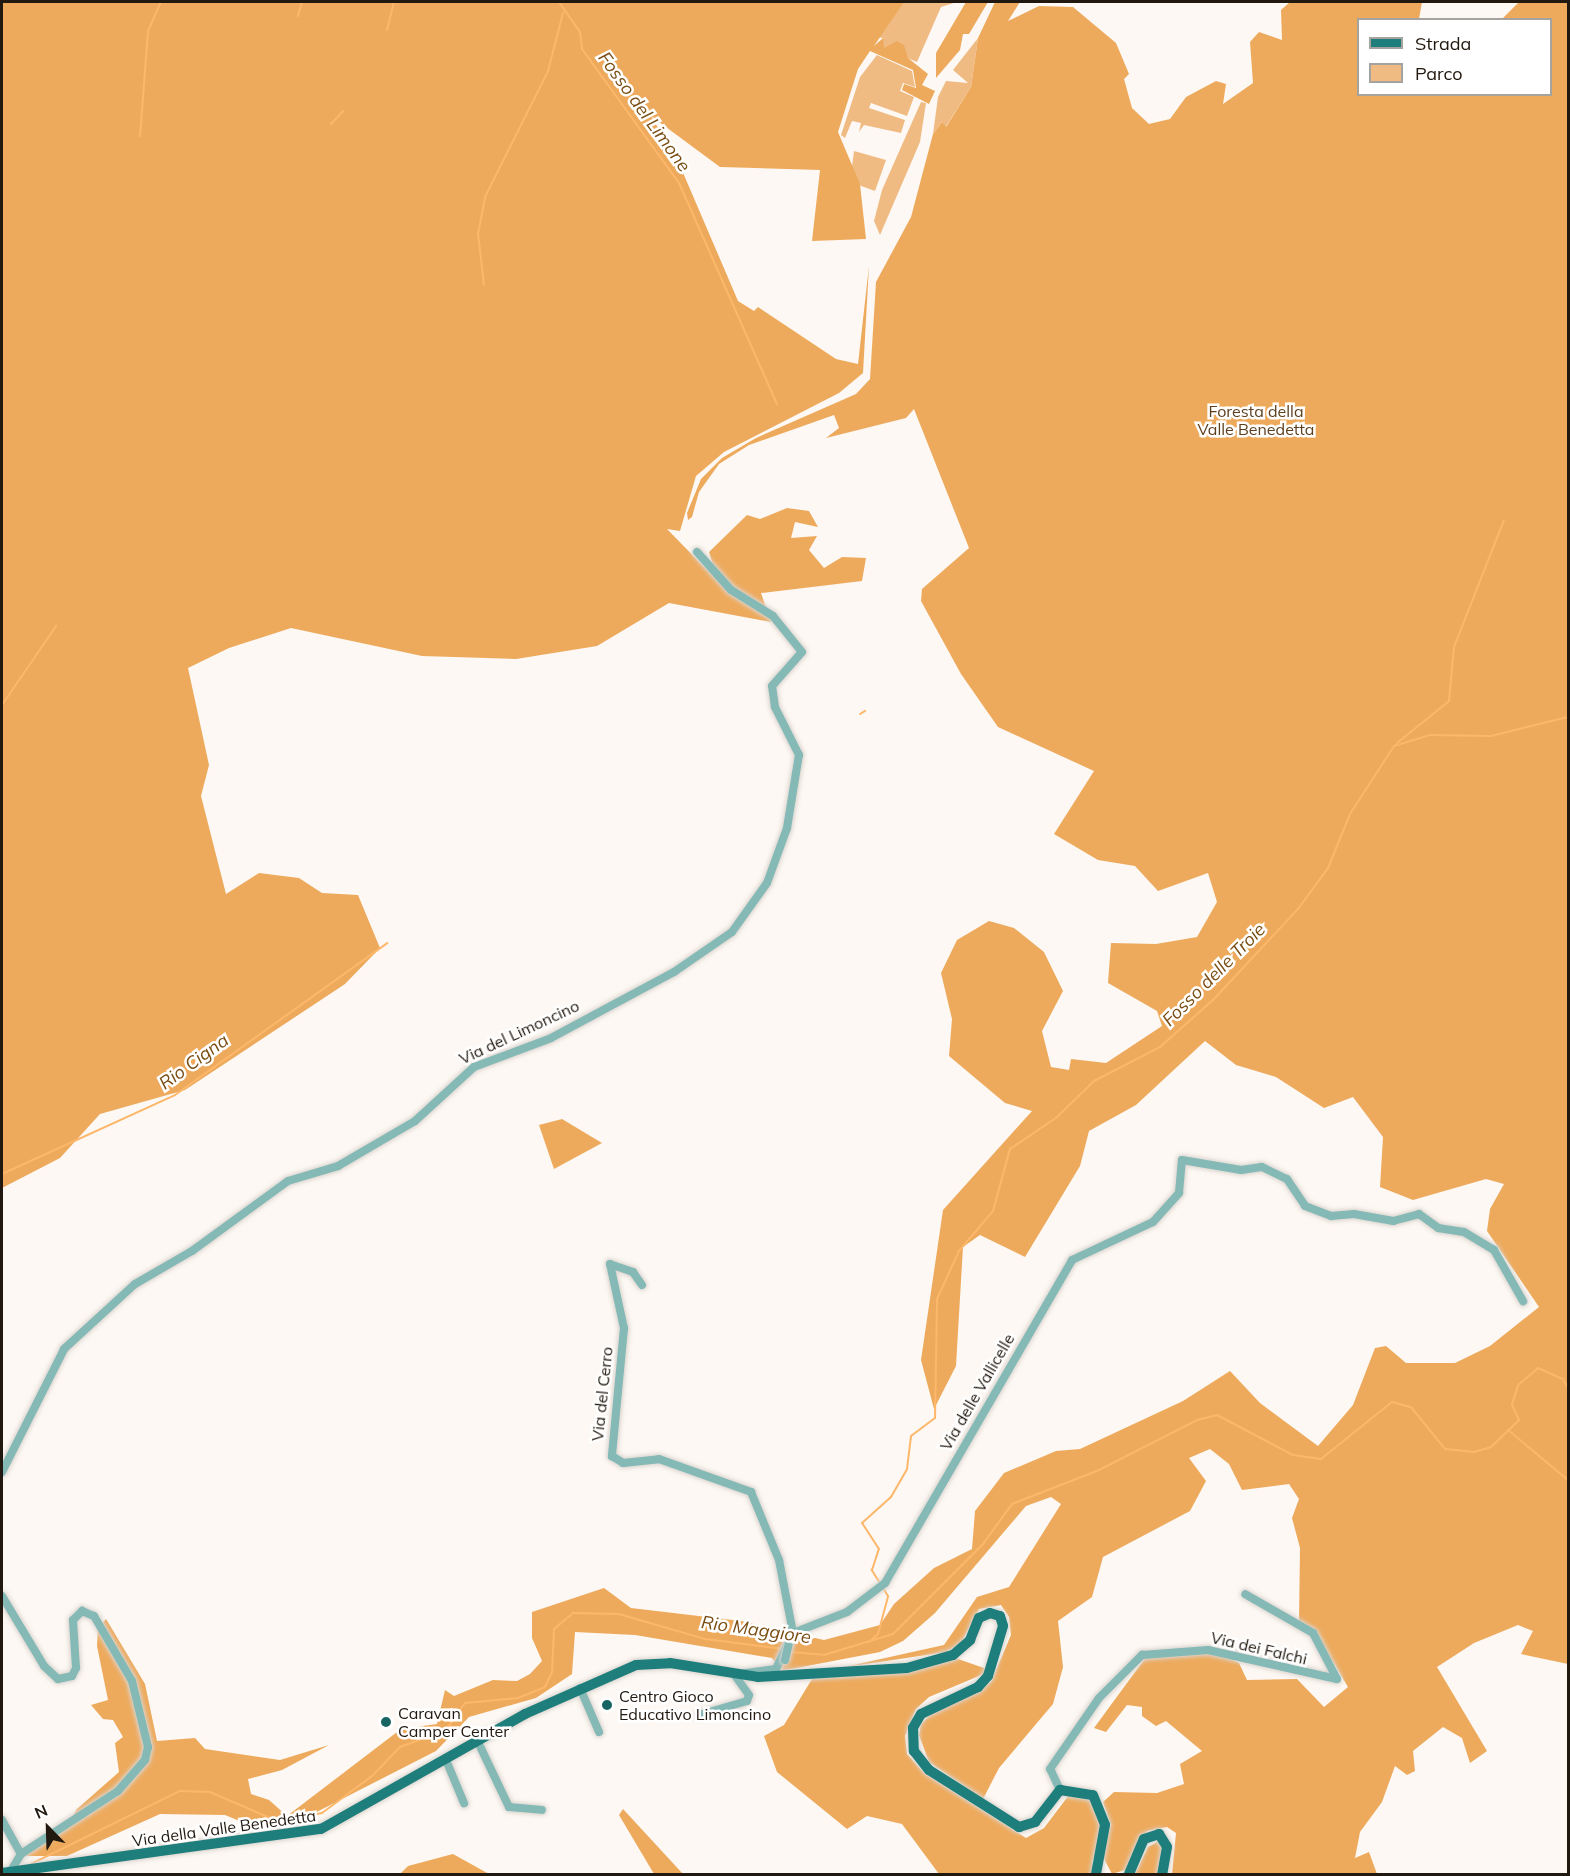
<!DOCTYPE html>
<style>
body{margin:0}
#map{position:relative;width:1570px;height:1876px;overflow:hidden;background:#fdf8f3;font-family:Mulish,sans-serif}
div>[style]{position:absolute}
.green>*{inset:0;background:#f0bb83}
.forest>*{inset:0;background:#eeaa5c}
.stream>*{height:2px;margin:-1px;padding:0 1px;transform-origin:1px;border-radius:1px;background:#fdb76a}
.roads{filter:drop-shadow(0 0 2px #dad4cf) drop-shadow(0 0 2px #dad4cf)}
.minor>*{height:8px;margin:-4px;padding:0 4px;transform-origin:4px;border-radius:4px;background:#84b9b6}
.major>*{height:10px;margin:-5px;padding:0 5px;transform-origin:5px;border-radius:5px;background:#1e7e7b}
.bridges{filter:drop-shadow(0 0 2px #dad4cf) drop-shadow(0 0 2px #dad4cf)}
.minor-bridge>*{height:8px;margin:-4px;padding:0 4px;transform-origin:4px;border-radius:4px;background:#84b9b6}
.dots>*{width:16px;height:16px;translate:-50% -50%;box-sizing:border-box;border:3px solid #fff;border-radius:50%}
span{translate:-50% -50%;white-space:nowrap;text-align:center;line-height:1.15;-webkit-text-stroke:5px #fff;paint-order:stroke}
.park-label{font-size:16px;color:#5b3f1e}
.street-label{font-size:16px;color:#21180f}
.poi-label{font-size:16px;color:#21180f}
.left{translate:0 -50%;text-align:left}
.water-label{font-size:18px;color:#794c11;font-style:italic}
.frame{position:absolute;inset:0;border:3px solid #21180f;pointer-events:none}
.legend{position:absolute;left:1357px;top:18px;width:195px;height:78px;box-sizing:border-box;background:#fff;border:2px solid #a6a39f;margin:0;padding:8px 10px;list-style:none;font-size:18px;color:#21180f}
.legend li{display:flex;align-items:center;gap:12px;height:30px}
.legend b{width:30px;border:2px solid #a6a39f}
.north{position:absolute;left:18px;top:1798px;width:60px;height:60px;-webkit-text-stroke:4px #fff;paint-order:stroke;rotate:337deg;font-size:16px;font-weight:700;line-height:24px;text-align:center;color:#21180f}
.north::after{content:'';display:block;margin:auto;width:21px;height:27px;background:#21180f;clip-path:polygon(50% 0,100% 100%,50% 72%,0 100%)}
</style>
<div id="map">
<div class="green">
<div style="clip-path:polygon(902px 2px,957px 2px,941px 7px,917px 62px,883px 48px,883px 38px,875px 37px)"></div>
<div style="clip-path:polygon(978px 38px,971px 87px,945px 128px,942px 122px,933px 134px,938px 97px,946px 81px,968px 83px,953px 70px)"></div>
<div style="clip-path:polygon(877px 55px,912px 71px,915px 87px,903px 83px,900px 91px,914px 97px,907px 116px,871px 103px,869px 108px,905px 120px,901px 133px,864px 125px,859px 132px,861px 123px,852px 121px,845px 138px,841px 135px,860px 77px)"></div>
<div style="clip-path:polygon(921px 102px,926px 103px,920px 142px,880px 235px,874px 221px,882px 190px)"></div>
<div style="clip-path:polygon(854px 151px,886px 160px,875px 191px,850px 182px)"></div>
</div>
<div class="forest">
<div style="clip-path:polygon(2px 2px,904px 2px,874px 46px,883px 38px,884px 48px,897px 41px,904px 45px,908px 58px,928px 74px,922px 85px,935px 91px,929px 104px,902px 90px,904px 84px,916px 88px,913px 70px,870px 51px,858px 69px,838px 132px,860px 184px,866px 239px,812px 241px,820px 170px,720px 167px,651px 116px,678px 161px,738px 301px,754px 311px,758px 307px,836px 359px,858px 364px,869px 266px,863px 373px,839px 393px,724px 452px,696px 476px,680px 531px,667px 529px,711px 574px,715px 571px,709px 552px,747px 515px,760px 519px,787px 508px,809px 511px,818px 527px,795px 522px,791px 538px,817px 536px,809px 550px,824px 568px,842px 557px,866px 558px,862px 581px,761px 593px,771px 622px,669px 603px,597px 646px,516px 659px,422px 656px,291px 628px,229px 648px,188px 668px,209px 765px,201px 796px,226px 894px,259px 873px,299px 878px,322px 893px,358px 895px,380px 948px,345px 984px,185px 1090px,100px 1114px,60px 1158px,2px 1188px)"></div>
<div style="clip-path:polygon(966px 2px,988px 2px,969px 34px,963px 34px,960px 50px,936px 78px,936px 53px)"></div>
<div style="clip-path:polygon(995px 2px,1020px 2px,1008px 21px,1039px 6px,1073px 7px,1116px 43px,1129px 74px,1124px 79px,1132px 108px,1149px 124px,1170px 119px,1186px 97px,1216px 81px,1226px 84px,1223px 104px,1253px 83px,1250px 42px,1259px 32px,1282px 40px,1281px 10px,1290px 2px,1422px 2px,1419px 19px,1358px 20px,1358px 94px,1550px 94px,1550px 20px,1502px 19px,1519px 2px,1568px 2px,1568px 1664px,1521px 1654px,1533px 1631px,1518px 1625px,1474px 1643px,1437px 1667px,1487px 1751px,1470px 1763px,1462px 1738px,1443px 1727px,1413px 1751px,1415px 1771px,1407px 1775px,1395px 1766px,1382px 1802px,1360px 1832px,1355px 1858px,1369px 1852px,1377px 1874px,1172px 1874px,1176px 1833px,1167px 1827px,1147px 1831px,1128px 1869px,1112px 1874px,1102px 1855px,1111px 1825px,1103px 1802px,1114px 1792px,1157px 1793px,1184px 1784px,1180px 1764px,1202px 1751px,1166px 1721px,1156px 1726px,1142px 1716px,1142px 1707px,1127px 1705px,1106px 1732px,1094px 1728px,1149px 1653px,1214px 1651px,1239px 1663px,1247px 1680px,1297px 1679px,1324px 1707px,1348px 1687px,1317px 1635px,1299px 1622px,1300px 1548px,1292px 1518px,1299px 1499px,1289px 1484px,1242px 1490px,1229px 1464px,1210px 1449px,1189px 1458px,1206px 1481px,1190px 1511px,1103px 1557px,1092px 1597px,1058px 1621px,1063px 1667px,1053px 1704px,999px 1768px,983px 1799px,929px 1762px,919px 1735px,921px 1724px,934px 1711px,991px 1682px,1011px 1635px,1009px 1617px,1001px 1605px,979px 1609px,961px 1643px,946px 1652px,840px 1668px,944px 1645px,977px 1597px,1009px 1587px,1061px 1504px,1051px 1497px,1026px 1506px,935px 1613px,903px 1641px,880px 1652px,781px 1671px,772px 1658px,635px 1635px,575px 1632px,572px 1674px,536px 1698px,469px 1717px,436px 1751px,297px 1822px,259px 1829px,225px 1815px,160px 1814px,67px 1856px,25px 1856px,67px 1826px,77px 1809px,119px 1772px,115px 1743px,123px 1737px,113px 1720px,103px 1719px,91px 1705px,108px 1700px,97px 1646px,98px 1628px,106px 1619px,145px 1684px,157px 1741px,195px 1738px,205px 1749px,280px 1760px,329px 1745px,282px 1770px,248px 1779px,251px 1794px,269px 1800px,287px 1816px,401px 1729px,437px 1724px,445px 1690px,454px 1696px,493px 1680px,517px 1681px,530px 1674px,542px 1661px,532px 1638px,532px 1612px,604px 1588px,631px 1608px,741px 1621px,824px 1640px,880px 1625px,894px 1604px,934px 1568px,972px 1549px,975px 1511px,1004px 1473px,1056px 1451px,1080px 1449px,1183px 1401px,1230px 1371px,1260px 1403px,1318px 1446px,1353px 1405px,1375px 1348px,1386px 1346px,1406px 1363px,1455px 1363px,1490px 1346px,1539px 1307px,1487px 1231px,1490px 1209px,1504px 1184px,1486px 1179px,1413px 1200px,1380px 1187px,1383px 1137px,1353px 1097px,1324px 1108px,1276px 1077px,1236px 1065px,1205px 1041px,1136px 1105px,1089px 1131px,1080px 1166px,1025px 1257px,980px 1235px,963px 1247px,956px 1366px,934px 1409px,921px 1360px,943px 1210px,1032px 1111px,1005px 1103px,949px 1056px,952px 1019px,941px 973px,957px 940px,989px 921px,1014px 928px,1044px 952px,1063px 991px,1042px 1031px,1051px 1067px,1069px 1070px,1071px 1059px,1106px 1063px,1162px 1026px,1157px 1011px,1108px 983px,1111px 943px,1156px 944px,1197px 937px,1217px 902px,1208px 873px,1158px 891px,1135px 866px,1098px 860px,1054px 834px,1094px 771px,998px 727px,961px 674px,921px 601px,922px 589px,969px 548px,914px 409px,906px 418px,826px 438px,839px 428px,834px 415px,749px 445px,719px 464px,699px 492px,692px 517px,688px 520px,687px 513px,701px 479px,722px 458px,756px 438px,856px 394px,870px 379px,876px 282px,911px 217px,933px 134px,942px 122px,946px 127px,971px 87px,978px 38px)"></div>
<div style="clip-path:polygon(562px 1119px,602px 1143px,554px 1169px,539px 1125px)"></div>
<div style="clip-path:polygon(958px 1659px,984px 1668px,986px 1673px,929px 1697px,916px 1709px,905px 1736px,907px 1754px,924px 1773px,1026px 1838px,1044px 1828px,1069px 1795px,1094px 1801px,1103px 1832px,1092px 1862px,1096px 1874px,939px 1874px,902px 1824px,867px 1816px,847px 1829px,777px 1772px,764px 1736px,784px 1725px,812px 1679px,915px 1669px)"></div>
<div style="clip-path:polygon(623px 1809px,683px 1874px,685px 1874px,654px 1874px,619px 1815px)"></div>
<div style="clip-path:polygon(1159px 1841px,1165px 1850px,1161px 1874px,1135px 1874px,1148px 1847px)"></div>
<div style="clip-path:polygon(453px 1854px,489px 1874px,400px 1874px,408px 1866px)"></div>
</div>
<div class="stream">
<div style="left:559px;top:2px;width:37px;rotate:55deg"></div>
<div style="left:580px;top:32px;width:17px;rotate:83deg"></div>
<div style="left:582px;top:49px;width:165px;rotate:54.1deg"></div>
<div style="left:679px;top:183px;width:242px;rotate:66.1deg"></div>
<div style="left:298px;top:16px;width:15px;rotate:-74deg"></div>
<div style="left:387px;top:30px;width:29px;rotate:-76deg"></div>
<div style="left:331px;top:124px;width:18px;rotate:-47deg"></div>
<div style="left:140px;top:136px;width:105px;rotate:-85.6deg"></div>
<div style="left:148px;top:31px;width:32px;rotate:-66deg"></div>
<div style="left:484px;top:285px;width:51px;rotate:-96.7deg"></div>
<div style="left:478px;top:234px;width:38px;rotate:-79deg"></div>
<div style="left:485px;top:197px;width:141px;rotate:-63.4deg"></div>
<div style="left:548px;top:71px;width:60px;rotate:-75.5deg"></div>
<div style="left:2px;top:705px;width:96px;rotate:-55.6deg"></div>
<div style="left:860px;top:714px;width:6px;rotate:-31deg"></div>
<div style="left:1397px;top:743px;width:67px;rotate:-38.9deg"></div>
<div style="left:1449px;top:701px;width:54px;rotate:-84.7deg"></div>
<div style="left:1454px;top:647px;width:136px;rotate:-68.5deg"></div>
<div style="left:2px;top:1174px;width:190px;rotate:-24.5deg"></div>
<div style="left:175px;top:1095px;width:261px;rotate:-35.6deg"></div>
<div style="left:1508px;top:1430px;width:78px;rotate:39.8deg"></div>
<div style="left:869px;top:1642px;width:12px;rotate:-42deg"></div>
<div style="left:878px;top:1634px;width:39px;rotate:-75deg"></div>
<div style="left:888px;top:1596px;width:31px;rotate:-122deg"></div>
<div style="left:872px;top:1570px;width:22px;rotate:-72deg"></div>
<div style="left:879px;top:1549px;width:31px;rotate:-123deg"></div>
<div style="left:862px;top:1523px;width:39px;rotate:-42deg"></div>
<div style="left:891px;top:1497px;width:32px;rotate:-60deg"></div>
<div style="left:907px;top:1469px;width:33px;rotate:-83deg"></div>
<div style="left:911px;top:1436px;width:30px;rotate:-37deg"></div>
<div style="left:935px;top:1418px;width:119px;rotate:-89deg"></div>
<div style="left:937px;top:1299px;width:53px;rotate:-65.4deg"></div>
<div style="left:959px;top:1251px;width:52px;rotate:-49.6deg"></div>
<div style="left:993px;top:1211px;width:64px;rotate:-74.7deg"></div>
<div style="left:1010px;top:1149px;width:57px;rotate:-34.2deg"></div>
<div style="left:1057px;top:1117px;width:52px;rotate:-44.2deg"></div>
<div style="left:1094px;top:1081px;width:74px;rotate:-27.3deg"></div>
<div style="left:1160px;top:1047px;width:71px;rotate:-41.6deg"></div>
<div style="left:1213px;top:1000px;width:125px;rotate:-47deg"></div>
<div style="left:1298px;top:909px;width:51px;rotate:-53.8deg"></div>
<div style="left:1328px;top:868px;width:58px;rotate:-67.8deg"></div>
<div style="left:1350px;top:814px;width:81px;rotate:-57.1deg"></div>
<div style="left:1394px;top:746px;width:38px;rotate:-17deg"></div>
<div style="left:1430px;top:735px;width:61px;rotate:0.9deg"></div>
<div style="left:1491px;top:736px;width:79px;rotate:-13.9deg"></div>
<div style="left:791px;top:1652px;width:33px;rotate:5deg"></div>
<div style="left:824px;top:1655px;width:72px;rotate:-16.9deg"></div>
<div style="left:893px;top:1634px;width:127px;rotate:-45deg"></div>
<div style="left:983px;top:1544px;width:49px;rotate:-54.1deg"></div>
<div style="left:1012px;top:1504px;width:93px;rotate:-21.3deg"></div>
<div style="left:1099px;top:1470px;width:110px;rotate:-27deg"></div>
<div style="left:1197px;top:1420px;width:21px;rotate:-14deg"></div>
<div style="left:1217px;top:1415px;width:86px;rotate:27.8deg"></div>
<div style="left:1293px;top:1455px;width:28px;rotate:8deg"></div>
<div style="left:1321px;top:1459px;width:91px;rotate:-38.8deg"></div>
<div style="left:1392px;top:1402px;width:20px;rotate:15deg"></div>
<div style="left:1411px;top:1407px;width:54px;rotate:51deg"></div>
<div style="left:1445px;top:1449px;width:29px;rotate:6deg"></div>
<div style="left:1474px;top:1452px;width:18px;rotate:-16deg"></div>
<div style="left:1491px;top:1447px;width:39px;rotate:-44deg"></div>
<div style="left:1519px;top:1420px;width:17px;rotate:-115deg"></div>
<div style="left:1512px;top:1405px;width:21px;rotate:-73deg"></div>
<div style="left:1518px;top:1385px;width:26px;rotate:-40deg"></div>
<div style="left:1538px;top:1368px;width:27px;rotate:24deg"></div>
<div style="left:1563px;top:1379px;width:10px;rotate:61deg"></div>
<div style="left:31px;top:1864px;width:166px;rotate:-26.1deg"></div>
<div style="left:180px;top:1791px;width:30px;rotate:2deg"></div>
<div style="left:210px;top:1792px;width:73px;rotate:23.4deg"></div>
<div style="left:277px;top:1821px;width:46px;rotate:-10.1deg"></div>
<div style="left:322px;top:1813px;width:62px;rotate:-36.5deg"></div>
<div style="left:372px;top:1776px;width:40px;rotate:-46deg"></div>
<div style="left:400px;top:1747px;width:49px;rotate:-20.3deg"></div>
<div style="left:446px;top:1730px;width:33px;rotate:-55deg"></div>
<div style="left:465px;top:1703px;width:53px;rotate:-5.4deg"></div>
<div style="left:518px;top:1698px;width:29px;rotate:-22deg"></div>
<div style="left:545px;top:1687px;width:17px;rotate:-65deg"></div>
<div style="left:552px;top:1672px;width:43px;rotate:-87.3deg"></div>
<div style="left:554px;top:1629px;width:25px;rotate:-40deg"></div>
<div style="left:573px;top:1613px;width:46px;rotate:1.2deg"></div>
<div style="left:619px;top:1614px;width:90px;rotate:16.2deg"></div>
<div style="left:705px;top:1639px;width:79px;rotate:7.3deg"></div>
</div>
<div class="roads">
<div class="minor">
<div style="left:642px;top:1285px;width:16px;rotate:-125deg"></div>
<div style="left:633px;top:1272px;width:24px;rotate:-161deg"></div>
<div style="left:610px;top:1264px;width:66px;rotate:77.7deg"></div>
<div style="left:624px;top:1328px;width:129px;rotate:95.4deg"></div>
<div style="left:612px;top:1456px;width:13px;rotate:32deg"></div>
<div style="left:623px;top:1463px;width:36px;rotate:-6deg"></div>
<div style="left:659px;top:1459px;width:98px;rotate:19.7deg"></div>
<div style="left:751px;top:1492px;width:74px;rotate:67.6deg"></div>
<div style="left:779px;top:1560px;width:74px;rotate:79.1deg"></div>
<div style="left:2px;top:1472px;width:138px;rotate:-63.2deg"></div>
<div style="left:64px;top:1349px;width:96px;rotate:-42.5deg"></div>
<div style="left:135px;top:1284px;width:66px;rotate:-30.1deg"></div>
<div style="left:192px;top:1251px;width:119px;rotate:-36.1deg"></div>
<div style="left:288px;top:1181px;width:52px;rotate:-16.7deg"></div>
<div style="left:338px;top:1166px;width:89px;rotate:-30.3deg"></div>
<div style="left:415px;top:1121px;width:80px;rotate:-42.5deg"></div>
<div style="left:474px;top:1067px;width:82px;rotate:-20.6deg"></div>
<div style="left:551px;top:1038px;width:140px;rotate:-28.2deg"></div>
<div style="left:674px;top:972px;width:70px;rotate:-34.6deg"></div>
<div style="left:732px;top:932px;width:60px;rotate:-54.5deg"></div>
<div style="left:767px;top:883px;width:59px;rotate:-70deg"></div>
<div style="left:787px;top:828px;width:74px;rotate:-80.7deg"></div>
<div style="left:799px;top:755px;width:54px;rotate:-116.6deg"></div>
<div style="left:775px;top:707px;width:21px;rotate:-98deg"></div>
<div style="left:772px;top:686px;width:45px;rotate:-48.6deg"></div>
<div style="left:802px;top:652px;width:46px;rotate:-128.9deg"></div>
<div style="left:773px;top:616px;width:49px;rotate:-148.2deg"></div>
<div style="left:731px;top:590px;width:51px;rotate:-131.8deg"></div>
<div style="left:2px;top:1596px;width:82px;rotate:59deg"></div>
<div style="left:44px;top:1666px;width:19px;rotate:43deg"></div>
<div style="left:58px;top:1679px;width:14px;rotate:-12deg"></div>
<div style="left:72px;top:1676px;width:9px;rotate:-63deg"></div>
<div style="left:76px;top:1668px;width:48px;rotate:-93.6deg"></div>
<div style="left:73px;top:1620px;width:13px;rotate:-45deg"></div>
<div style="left:82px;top:1611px;width:13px;rotate:23deg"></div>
<div style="left:94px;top:1616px;width:75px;rotate:59.7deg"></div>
<div style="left:132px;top:1681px;width:68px;rotate:76.4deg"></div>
<div style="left:148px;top:1747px;width:13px;rotate:103deg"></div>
<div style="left:145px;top:1760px;width:41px;rotate:131.1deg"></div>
<div style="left:118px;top:1791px;width:116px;rotate:147deg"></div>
<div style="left:21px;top:1854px;width:21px;rotate:121deg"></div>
<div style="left:739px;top:1674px;width:37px;rotate:-8deg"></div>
<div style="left:776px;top:1669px;width:40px;rotate:-65deg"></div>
<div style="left:793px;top:1633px;width:58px;rotate:-21.3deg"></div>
<div style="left:847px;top:1612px;width:48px;rotate:-37.3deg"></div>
<div style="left:885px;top:1583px;width:373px;rotate:-59.9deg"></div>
<div style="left:1072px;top:1260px;width:89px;rotate:-25.1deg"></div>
<div style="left:1153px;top:1222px;width:39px;rotate:-48deg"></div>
<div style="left:1179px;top:1193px;width:33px;rotate:-85deg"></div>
<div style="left:1182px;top:1160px;width:60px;rotate:9.6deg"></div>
<div style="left:1241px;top:1170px;width:21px;rotate:-8deg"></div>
<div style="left:1262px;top:1167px;width:28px;rotate:26deg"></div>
<div style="left:1287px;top:1179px;width:32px;rotate:56deg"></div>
<div style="left:1305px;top:1206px;width:28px;rotate:21deg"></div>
<div style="left:1331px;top:1216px;width:23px;rotate:-5deg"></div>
<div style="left:1354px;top:1214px;width:40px;rotate:10deg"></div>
<div style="left:1393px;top:1221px;width:27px;rotate:-15deg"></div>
<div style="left:1419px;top:1214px;width:24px;rotate:36deg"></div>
<div style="left:1438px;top:1228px;width:26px;rotate:9deg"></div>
<div style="left:1464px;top:1232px;width:35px;rotate:31deg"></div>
<div style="left:1494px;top:1250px;width:59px;rotate:60.4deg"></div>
<div style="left:580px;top:1688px;width:48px;rotate:66.6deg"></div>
<div style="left:699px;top:1715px;width:50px;rotate:-16.3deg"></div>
<div style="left:747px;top:1701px;width:6px;rotate:-72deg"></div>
<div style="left:749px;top:1695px;width:26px;rotate:-126deg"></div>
<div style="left:478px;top:1742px;width:72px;rotate:64.5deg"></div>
<div style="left:509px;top:1807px;width:33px;rotate:5deg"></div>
<div style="left:446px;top:1760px;width:47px;rotate:67.3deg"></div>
<div style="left:1060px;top:1790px;width:23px;rotate:-115deg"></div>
<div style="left:1050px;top:1769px;width:86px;rotate:-55.4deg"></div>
<div style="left:1099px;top:1698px;width:61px;rotate:-45deg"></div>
<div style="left:1142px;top:1655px;width:66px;rotate:-4.3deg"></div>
<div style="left:1208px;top:1650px;width:132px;rotate:12.7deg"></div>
<div style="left:1337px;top:1679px;width:52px;rotate:-117.6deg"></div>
<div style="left:1313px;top:1633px;width:78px;rotate:-150.2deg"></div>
<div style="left:2px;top:1820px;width:39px;rotate:61deg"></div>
</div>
<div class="major">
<div style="left:2px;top:1873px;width:322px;rotate:-7.9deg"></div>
<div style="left:321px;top:1829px;width:234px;rotate:-29.4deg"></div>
<div style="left:525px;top:1714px;width:121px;rotate:-23.8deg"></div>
<div style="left:636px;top:1665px;width:34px;rotate:-3deg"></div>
<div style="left:670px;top:1663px;width:89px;rotate:9deg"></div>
<div style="left:758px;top:1677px;width:149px;rotate:-3.5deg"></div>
<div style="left:907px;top:1668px;width:48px;rotate:-15.8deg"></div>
<div style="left:953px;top:1655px;width:23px;rotate:-41deg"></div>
<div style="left:970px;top:1640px;width:24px;rotate:-68deg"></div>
<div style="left:979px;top:1618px;width:12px;rotate:-24deg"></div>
<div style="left:990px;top:1613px;width:10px;rotate:17deg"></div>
<div style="left:1000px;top:1616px;width:10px;rotate:73deg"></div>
<div style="left:1003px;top:1626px;width:52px;rotate:106.7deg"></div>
<div style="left:988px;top:1676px;width:15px;rotate:132deg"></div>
<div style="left:978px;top:1687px;width:63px;rotate:154.7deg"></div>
<div style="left:921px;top:1714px;width:16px;rotate:120deg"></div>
<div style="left:913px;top:1728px;width:23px;rotate:88deg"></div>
<div style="left:914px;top:1751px;width:24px;rotate:52deg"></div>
<div style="left:929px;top:1770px;width:107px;rotate:32.3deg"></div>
<div style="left:1019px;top:1827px;width:17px;rotate:-17deg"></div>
<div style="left:1035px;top:1822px;width:41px;rotate:-52deg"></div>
<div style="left:1060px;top:1790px;width:33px;rotate:9deg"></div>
<div style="left:1093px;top:1795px;width:32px;rotate:68deg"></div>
<div style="left:1105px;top:1825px;width:50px;rotate:100.4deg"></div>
<div style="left:1129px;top:1874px;width:38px;rotate:-67deg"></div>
<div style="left:1144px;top:1839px;width:16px;rotate:-18deg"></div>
<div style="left:1159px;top:1834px;width:15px;rotate:58deg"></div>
<div style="left:1167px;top:1847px;width:27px;rotate:100deg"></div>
</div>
</div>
<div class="bridges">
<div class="minor-bridge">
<div style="left:785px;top:1660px;width:22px;rotate:-77deg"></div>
</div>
</div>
<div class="dots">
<div style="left:607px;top:1705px;background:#176563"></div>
<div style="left:386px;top:1722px;background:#176563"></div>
</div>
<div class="park-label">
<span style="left:1256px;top:420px">Foresta della<br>Valle Benedetta</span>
</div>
<div class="street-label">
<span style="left:519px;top:1032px;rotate:-25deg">Via del Limoncino</span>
<span style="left:977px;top:1392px;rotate:-60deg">Via delle Vallicelle</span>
<span style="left:602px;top:1394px;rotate:-84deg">Via del Cerro</span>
<span style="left:1259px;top:1648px;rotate:13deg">Via dei Falchi</span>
<span style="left:224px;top:1828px;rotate:-8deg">Via della Valle Benedetta</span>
</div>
<div class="poi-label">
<span class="left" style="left:619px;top:1705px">Centro Gioco<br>Educativo Limoncino</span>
<span class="left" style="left:398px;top:1722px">Caravan<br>Camper Center</span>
</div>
<div class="water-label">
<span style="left:644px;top:112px;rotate:54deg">Fosso del Limone</span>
<span style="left:1214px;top:975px;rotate:-45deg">Fosso delle Troie</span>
<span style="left:194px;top:1062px;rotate:-36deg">Rio Cigna</span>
<span style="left:756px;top:1630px;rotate:8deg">Rio Maggiore</span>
</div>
<div class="frame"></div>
<ul class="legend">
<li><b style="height:8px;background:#1e7e7b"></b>Strada</li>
<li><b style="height:16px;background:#f0bb83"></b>Parco</li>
</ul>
<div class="north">N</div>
</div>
